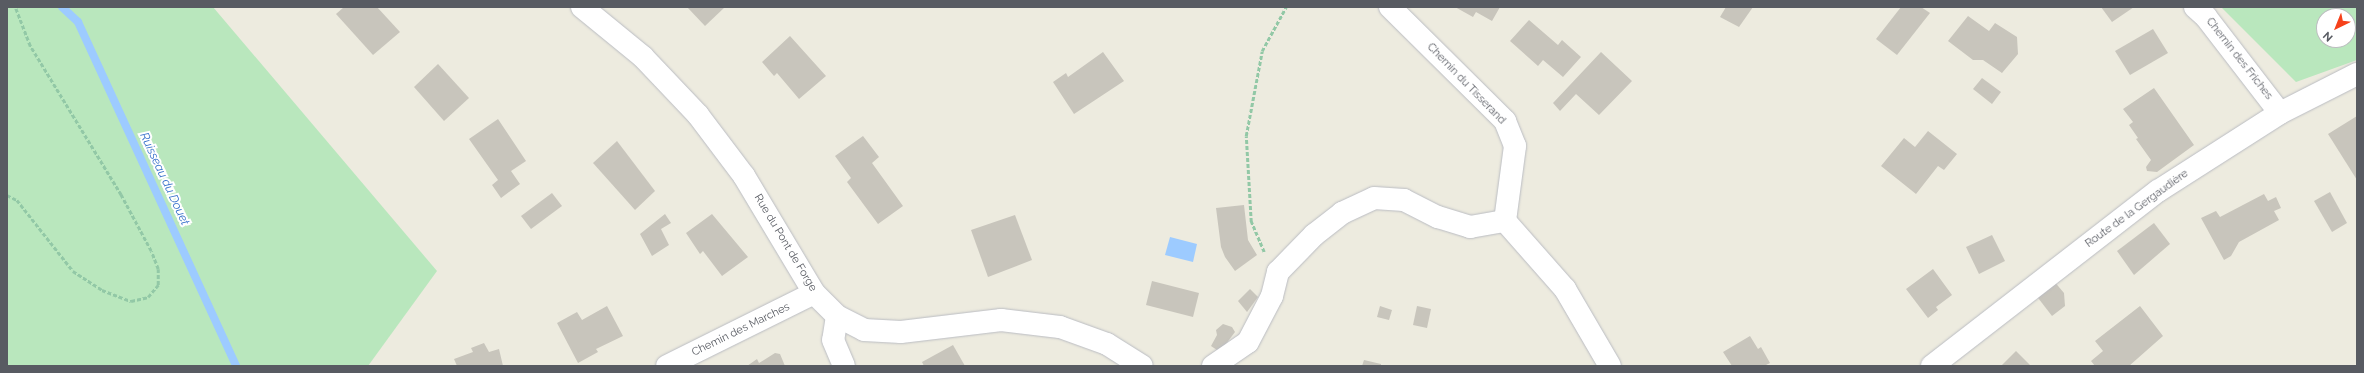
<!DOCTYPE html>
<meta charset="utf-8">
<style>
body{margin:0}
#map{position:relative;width:2364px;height:373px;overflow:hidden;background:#edebdf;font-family:Raleway,sans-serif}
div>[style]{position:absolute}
.green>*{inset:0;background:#b9e7bd}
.water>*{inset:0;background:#9dcbff}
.stream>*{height:8px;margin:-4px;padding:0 4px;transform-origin:4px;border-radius:4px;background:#9dcbff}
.building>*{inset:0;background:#c8c5bc}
.path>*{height:2.5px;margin-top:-1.25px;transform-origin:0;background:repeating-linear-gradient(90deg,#92c8a6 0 4px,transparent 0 6px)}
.roads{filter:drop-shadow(0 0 1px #babcc2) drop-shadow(0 0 1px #babcc2)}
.street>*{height:22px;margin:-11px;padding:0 11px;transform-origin:11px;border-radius:11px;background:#fff}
.secondary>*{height:22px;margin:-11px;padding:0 11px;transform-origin:11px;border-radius:11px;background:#fff}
span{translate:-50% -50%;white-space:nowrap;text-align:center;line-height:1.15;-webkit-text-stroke:4px #fff;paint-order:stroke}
.street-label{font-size:11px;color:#585b62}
.water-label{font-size:12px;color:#3771cb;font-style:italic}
.frame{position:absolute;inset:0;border:8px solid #585b62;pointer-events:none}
.north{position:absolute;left:2316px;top:8px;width:40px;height:40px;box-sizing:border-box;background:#fff;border:1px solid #bcbdc0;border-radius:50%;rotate:223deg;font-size:11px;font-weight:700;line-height:16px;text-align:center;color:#585b62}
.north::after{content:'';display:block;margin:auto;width:14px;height:18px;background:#f6411b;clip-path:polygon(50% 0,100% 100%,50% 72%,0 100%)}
</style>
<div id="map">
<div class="green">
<div style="clip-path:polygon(7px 7px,213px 7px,437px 271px,368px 366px,7px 366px)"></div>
<div style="clip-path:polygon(evenodd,2221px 7px,2357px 7px,2357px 60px,2296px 82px,2221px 7px,2324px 16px,2348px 16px,2348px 40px,2324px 40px,2324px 16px)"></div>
</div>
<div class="water">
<div style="clip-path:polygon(1170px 237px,1197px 244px,1193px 262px,1165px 255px)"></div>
</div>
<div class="stream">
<div style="left:62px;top:7px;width:22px;rotate:43deg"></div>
<div style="left:78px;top:22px;width:379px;rotate:65.3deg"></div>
</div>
<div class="building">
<div style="clip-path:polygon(344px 7px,377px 7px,400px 32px,373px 55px,336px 14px)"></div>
<div style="clip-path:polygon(687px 7px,725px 7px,705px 26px)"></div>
<div style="clip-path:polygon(1455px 7px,1500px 7px,1492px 21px,1476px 12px,1473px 17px)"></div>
<div style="clip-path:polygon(1726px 7px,1753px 7px,1739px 27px,1720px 17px)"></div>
<div style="clip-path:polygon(1901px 7px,1921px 7px,1930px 13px,1897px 55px,1876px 39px)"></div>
<div style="clip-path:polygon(2101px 7px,2134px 7px,2112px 22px)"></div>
<div style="clip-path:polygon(1968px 16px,1989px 31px,1995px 23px,2017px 37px,2018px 54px,2002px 73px,1983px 60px,1973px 60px,1948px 41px)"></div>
<div style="clip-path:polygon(1529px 20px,1558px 45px,1562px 40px,1581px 57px,1563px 77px,1543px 60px,1538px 66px,1510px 41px)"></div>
<div style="clip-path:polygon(2153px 29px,2168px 53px,2130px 75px,2115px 51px)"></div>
<div style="clip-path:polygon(790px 36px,826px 76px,799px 99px,777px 73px,774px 76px,762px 62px)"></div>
<div style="clip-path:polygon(1103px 52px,1124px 81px,1074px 114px,1053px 82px,1066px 73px,1068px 77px)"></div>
<div style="clip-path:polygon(1601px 52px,1632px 81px,1599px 115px,1576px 94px,1560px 111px,1553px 103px)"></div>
<div style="clip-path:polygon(438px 64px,469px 98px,444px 121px,414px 87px)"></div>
<div style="clip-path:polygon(1982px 78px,2001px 92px,1992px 104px,1973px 89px)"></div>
<div style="clip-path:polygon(2154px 88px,2194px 145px,2157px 172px,2147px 171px,2146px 167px,2151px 160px,2136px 139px,2138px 138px,2129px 125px,2133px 122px,2123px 109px)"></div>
<div style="clip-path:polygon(2357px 116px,2357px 180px,2328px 134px)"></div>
<div style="clip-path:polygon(498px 119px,526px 161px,511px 171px,520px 184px,501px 198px,492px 185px,498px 180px,469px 139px)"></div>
<div style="clip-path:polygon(1928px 131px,1957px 154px,1944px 170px,1938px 166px,1916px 194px,1881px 166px,1904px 138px,1915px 147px)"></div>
<div style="clip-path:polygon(863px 136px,879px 157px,872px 163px,903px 206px,878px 224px,847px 182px,851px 178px,835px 156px)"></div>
<div style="clip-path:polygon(617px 141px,655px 191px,635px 210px,593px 163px)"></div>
<div style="clip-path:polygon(2330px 192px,2347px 223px,2332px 232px,2314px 201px)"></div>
<div style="clip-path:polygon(552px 193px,562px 206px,531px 229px,521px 216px)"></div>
<div style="clip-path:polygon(2264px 194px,2268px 201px,2276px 197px,2281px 208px,2274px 211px,2279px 220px,2239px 242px,2231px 256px,2224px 260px,2201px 218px,2216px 211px,2220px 217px)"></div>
<div style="clip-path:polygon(1244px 205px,1248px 240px,1257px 255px,1235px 271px,1225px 257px,1221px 247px,1216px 208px)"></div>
<div style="clip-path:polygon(665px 214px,671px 223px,661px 229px,669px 245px,652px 256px,640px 234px)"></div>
<div style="clip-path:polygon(712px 214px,748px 257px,722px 276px,703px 251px,700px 254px,686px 233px)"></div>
<div style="clip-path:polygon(1015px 215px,1032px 260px,988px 277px,971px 230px)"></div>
<div style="clip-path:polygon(2154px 223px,2170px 244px,2134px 275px,2117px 251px)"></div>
<div style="clip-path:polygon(1992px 235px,2005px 261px,1979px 274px,1966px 247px)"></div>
<div style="clip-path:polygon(1933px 269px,1952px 295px,1936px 307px,1938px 310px,1928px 318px,1906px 289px)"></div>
<div style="clip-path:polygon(2053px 280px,2064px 293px,2065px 306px,2052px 316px,2035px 294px)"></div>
<div style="clip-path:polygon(1152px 281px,1199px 293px,1193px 317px,1146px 305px)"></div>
<div style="clip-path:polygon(1250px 289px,1258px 297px,1247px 312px,1238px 301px)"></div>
<div style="clip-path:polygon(607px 306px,623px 336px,596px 349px,598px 352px,578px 363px,557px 323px,577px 312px,582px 320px)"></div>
<div style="clip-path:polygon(1380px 306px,1392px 310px,1389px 320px,1377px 317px)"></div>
<div style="clip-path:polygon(1417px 306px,1431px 309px,1427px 328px,1413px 325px)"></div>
<div style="clip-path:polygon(2140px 306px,2163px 336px,2129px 366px,2095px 366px,2091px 361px,2103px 351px,2095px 341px)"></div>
<div style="clip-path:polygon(1223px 324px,1232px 327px,1235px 332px,1220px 352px,1211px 346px,1217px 335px,1216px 330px)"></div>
<div style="clip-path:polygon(1750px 336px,1758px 349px,1761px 347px,1770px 363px,1764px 366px,1732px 366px,1723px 352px)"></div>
<div style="clip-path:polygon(484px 343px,489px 352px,499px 349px,503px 366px,457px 366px,454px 359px,473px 352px,471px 348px)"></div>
<div style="clip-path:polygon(953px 345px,965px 366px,924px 366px,922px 362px)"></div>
<div style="clip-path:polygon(2016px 351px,2031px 366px,2001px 366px)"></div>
<div style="clip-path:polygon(775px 353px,780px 354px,785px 366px,747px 366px,757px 359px,759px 363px)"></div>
<div style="clip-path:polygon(1364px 360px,1381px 364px,1381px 366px,1362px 366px)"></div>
</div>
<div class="path">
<div style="left:7px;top:195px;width:11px;rotate:27deg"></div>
<div style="left:17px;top:200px;width:90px;rotate:51.7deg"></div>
<div style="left:73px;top:271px;width:35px;rotate:33deg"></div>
<div style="left:102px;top:290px;width:31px;rotate:21deg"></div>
<div style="left:131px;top:301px;width:17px;rotate:-13deg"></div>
<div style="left:148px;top:297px;width:16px;rotate:-50deg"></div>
<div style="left:158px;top:285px;width:16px;rotate:-90deg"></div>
<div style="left:158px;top:269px;width:19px;rotate:-111deg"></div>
<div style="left:151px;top:251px;width:64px;rotate:-118.2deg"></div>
<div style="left:121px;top:195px;width:175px;rotate:-121.4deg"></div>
<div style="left:30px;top:46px;width:42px;rotate:-111deg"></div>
<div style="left:1264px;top:252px;width:33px;rotate:-113deg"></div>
<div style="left:1251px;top:222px;width:86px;rotate:-93.3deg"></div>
<div style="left:1246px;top:136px;width:86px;rotate:-79.3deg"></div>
<div style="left:1262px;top:51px;width:50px;rotate:-61.4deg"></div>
</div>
<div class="roads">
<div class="street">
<div style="left:1390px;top:7px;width:162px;rotate:44.7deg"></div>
<div style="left:1505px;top:121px;width:27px;rotate:68deg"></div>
<div style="left:1515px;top:146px;width:76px;rotate:97.6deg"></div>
<div style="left:1505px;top:221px;width:91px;rotate:48.6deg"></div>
<div style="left:1565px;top:289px;width:89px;rotate:59.7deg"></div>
<div style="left:2195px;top:7px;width:15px;rotate:42deg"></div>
<div style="left:2206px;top:17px;width:121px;rotate:52.4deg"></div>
<div style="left:837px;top:316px;width:24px;rotate:99deg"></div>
<div style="left:833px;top:340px;width:28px;rotate:67deg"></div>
<div style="left:667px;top:366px;width:164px;rotate:-26.4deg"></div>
<div style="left:1213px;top:366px;width:42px;rotate:-34.4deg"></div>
<div style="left:1248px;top:342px;width:52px;rotate:-62.4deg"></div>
<div style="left:1272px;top:296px;width:25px;rotate:-76deg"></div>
<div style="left:1278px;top:272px;width:52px;rotate:-45.8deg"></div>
<div style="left:1314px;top:235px;width:36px;rotate:-38deg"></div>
<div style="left:1342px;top:213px;width:35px;rotate:-25deg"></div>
<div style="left:1374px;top:198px;width:30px;rotate:4deg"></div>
<div style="left:1404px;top:200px;width:38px;rotate:27deg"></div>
<div style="left:1438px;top:217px;width:34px;rotate:17deg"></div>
<div style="left:1470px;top:227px;width:36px;rotate:-10deg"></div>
</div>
<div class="secondary">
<div style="left:582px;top:7px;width:79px;rotate:39.3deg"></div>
<div style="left:643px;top:57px;width:80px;rotate:46.5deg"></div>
<div style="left:698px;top:115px;width:76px;rotate:53deg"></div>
<div style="left:744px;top:176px;width:136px;rotate:59.1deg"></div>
<div style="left:814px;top:293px;width:33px;rotate:45deg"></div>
<div style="left:837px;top:316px;width:30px;rotate:27deg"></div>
<div style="left:864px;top:330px;width:37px;rotate:3deg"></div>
<div style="left:901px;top:332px;width:101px;rotate:-6.8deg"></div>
<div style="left:1001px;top:320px;width:59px;rotate:6.8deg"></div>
<div style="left:1060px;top:327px;width:50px;rotate:19.9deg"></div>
<div style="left:1107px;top:344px;width:41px;rotate:32.2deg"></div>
<div style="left:1932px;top:366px;width:286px;rotate:-37.8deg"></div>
<div style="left:2158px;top:191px;width:145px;rotate:-32.6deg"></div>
<div style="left:2280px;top:113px;width:86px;rotate:-26.9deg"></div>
</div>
</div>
<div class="street-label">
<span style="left:2239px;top:59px;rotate:52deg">Chemin des Friches</span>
<span style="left:1466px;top:84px;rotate:46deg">Chemin du Tisserand</span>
<span style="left:2137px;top:209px;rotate:-36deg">Route de la Gergaudière</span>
<span style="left:785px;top:243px;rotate:59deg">Rue du Pont de Forge</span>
<span style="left:741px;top:330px;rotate:-26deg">Chemin des Marches</span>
</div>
<div class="water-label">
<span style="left:164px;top:179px;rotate:65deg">Ruisseau du Douet</span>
</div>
<div class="frame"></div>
<div class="north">N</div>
</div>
